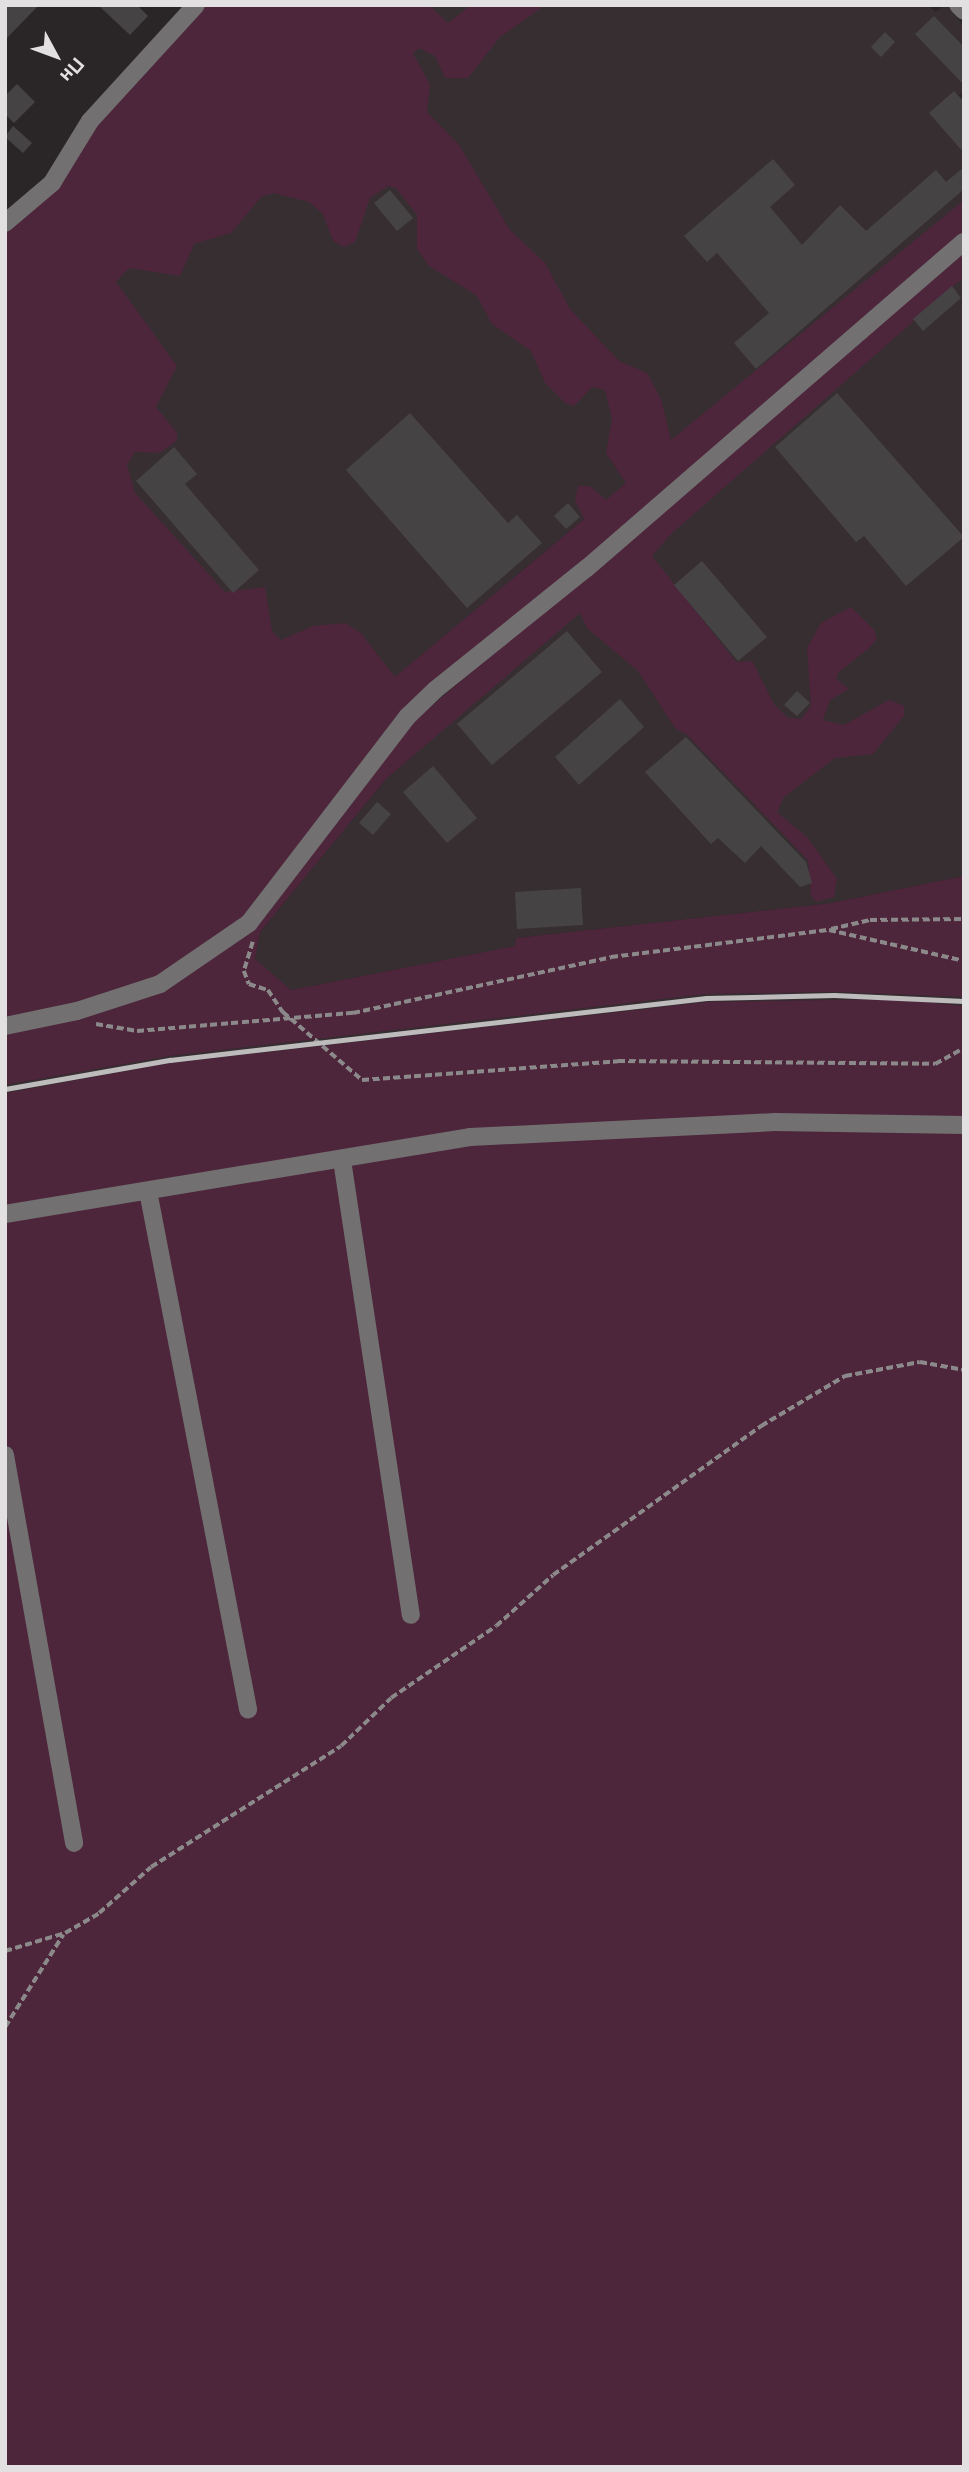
<!DOCTYPE html>
<meta charset="utf-8">
<style>
body{margin:0}
#map{position:relative;width:969px;height:2472px;overflow:hidden;background:#2a2628;font-family:"DM Sans",sans-serif}
div>[style]{position:absolute}
.built>*{inset:0;background:#372e32}
.green>*{inset:0;background:#4d263b}
.building>*{inset:0;background:#464344}
.path>*{height:3.5px;margin-top:-1.75px;transform-origin:0;background:repeating-linear-gradient(90deg,#8c898a 0 7px,transparent 0 10.5px)}
.minor>*{height:18px;margin:-9px;padding:0 9px;transform-origin:9px;border-radius:9px;background:#727071}
.rail>*{height:5px;margin:-2.5px;padding:0 2.5px;transform-origin:2.5px;border-radius:2.5px;background:#bdbbbc}
span{translate:-50% -50%;white-space:nowrap;text-align:center;line-height:1.15;-webkit-text-stroke:6px #2a2628;paint-order:stroke}
.frame{position:absolute;inset:0;border:7px solid #e2e0e1;pointer-events:none}
.north{position:absolute;left:21px;top:21px;width:70px;height:70px;-webkit-text-stroke:5px #2a2628;paint-order:stroke;rotate:131deg;font-size:19px;font-weight:700;line-height:28px;text-align:center;color:#e2e0e1}
.north::after{content:'';display:block;margin:auto;width:24px;height:32px;background:#e2e0e1;clip-path:polygon(50% 0,100% 100%,50% 72%,0 100%)}
</style>
<div id="map">
<div class="built">
<div style="clip-path:polygon(365px 5px,928px 5px,935px 12px,946px 5px,964px 26px,964px 90px,959px 95px,964px 100px,964px 200px,319px 741px,5px 363px)"></div>
<div style="clip-path:polygon(964px 277px,964px 876px,831px 903px,516px 938px,515px 946px,291px 990px,269px 975px,255px 959px,260px 932px,386px 779px)"></div>
<div style="clip-path:polygon(836px 992px,964px 997px,964px 1006px,897px 999px,706px 1002px,170px 1063px,5px 1093px,5px 1085px,170px 1056px,706px 994px)"></div>
</div>
<div class="green">
<div style="clip-path:polygon(evenodd,201px 5px,429px 5px,448px 23px,471px 5px,545px 5px,499px 38px,468px 78px,445px 78px,435px 56px,419px 48px,413px 53px,430px 85px,427px 112px,459px 145px,510px 230px,545px 263px,570px 309px,619px 361px,647px 373px,661px 399px,671px 440px,964px 200px,964px 233px,582px 562px,414px 698px,244px 918px,156px 977px,68px 1007px,5px 1019px,5px 222px,201px 5px,388px 186px,396px 188px,417px 215px,417px 249px,429px 266px,477px 296px,492px 324px,531px 351px,545px 383px,565px 403px,574px 406px,592px 387px,605px 390px,612px 419px,606px 453px,626px 483px,606px 500px,590px 486px,578px 486px,575px 500px,584px 519px,395px 677px,360px 632px,345px 623px,313px 626px,281px 640px,272px 631px,265px 587px,225px 592px,135px 493px,127px 465px,135px 452px,159px 453px,177px 441px,177px 433px,156px 407px,177px 366px,116px 282px,129px 268px,180px 276px,194px 244px,231px 233px,261px 197px,273px 193px,309px 202px,323px 214px,333px 241px,344px 247px,355px 242px,370px 198px,388px 186px)"></div>
<div style="clip-path:polygon(964px 253px,964px 277px,671px 534px,652px 556px,736px 662px,752px 661px,774px 704px,788px 718px,801px 719px,811px 706px,807px 648px,821px 623px,851px 607px,874px 630px,877px 639px,869px 648px,839px 672px,836px 679px,849px 689px,830px 700px,823px 720px,844px 725px,889px 700px,904px 706px,904px 716px,873px 754px,835px 758px,784px 797px,777px 812px,808px 838px,837px 879px,834px 897px,816px 902px,811px 896px,808px 860px,687px 735px,675px 728px,638px 671px,587px 628px,580px 613px,386px 779px,260px 932px,255px 959px,291px 990px,515px 946px,516px 938px,831px 903px,964px 876px,964px 997px,836px 992px,706px 994px,170px 1056px,5px 1085px,5px 1032px,72px 1019px,229px 945px,409px 725px)"></div>
<div style="clip-path:polygon(897px 999px,964px 1006px,964px 2467px,5px 2467px,5px 1093px,170px 1063px,706px 1002px)"></div>
</div>
<div class="building">
<div style="clip-path:polygon(5px 5px,39px 5px,5px 40px)"></div>
<div style="clip-path:polygon(98px 5px,137px 5px,148px 16px,130px 35px)"></div>
<div style="clip-path:polygon(934px 16px,964px 47px,964px 85px,915px 34px)"></div>
<div style="clip-path:polygon(885px 32px,895px 42px,881px 57px,871px 47px)"></div>
<div style="clip-path:polygon(17px 84px,35px 102px,14px 123px,5px 114px,5px 96px)"></div>
<div style="clip-path:polygon(954px 91px,964px 102px,964px 153px,929px 113px)"></div>
<div style="clip-path:polygon(13px 126px,32px 143px,23px 153px,5px 137px)"></div>
<div style="clip-path:polygon(773px 159px,795px 185px,770px 207px,802px 245px,840px 205px,866px 231px,936px 170px,946px 182px,964px 167px,964px 189px,756px 369px,734px 343px,769px 313px,717px 253px,707px 262px,684px 236px)"></div>
<div style="clip-path:polygon(390px 190px,413px 218px,397px 231px,374px 203px)"></div>
<div style="clip-path:polygon(952px 286px,961px 298px,923px 331px,913px 319px)"></div>
<div style="clip-path:polygon(837px 393px,964px 537px,906px 586px,864px 536px,856px 542px,775px 447px)"></div>
<div style="clip-path:polygon(410px 413px,508px 523px,517px 515px,542px 543px,467px 608px,346px 470px)"></div>
<div style="clip-path:polygon(174px 447px,197px 474px,185px 484px,259px 570px,233px 593px,136px 481px)"></div>
<div style="clip-path:polygon(568px 503px,580px 517px,566px 529px,554px 516px)"></div>
<div style="clip-path:polygon(702px 561px,767px 637px,738px 661px,674px 585px)"></div>
<div style="clip-path:polygon(567px 631px,602px 672px,492px 765px,457px 724px)"></div>
<div style="clip-path:polygon(797px 691px,810px 703px,797px 716px,784px 705px)"></div>
<div style="clip-path:polygon(620px 699px,644px 727px,579px 785px,555px 757px)"></div>
<div style="clip-path:polygon(686px 737px,806px 862px,812px 883px,800px 887px,761px 846px,745px 863px,718px 838px,711px 844px,645px 772px)"></div>
<div style="clip-path:polygon(433px 766px,477px 818px,447px 843px,403px 792px)"></div>
<div style="clip-path:polygon(377px 802px,391px 814px,373px 835px,359px 823px)"></div>
<div style="clip-path:polygon(581px 888px,583px 925px,517px 929px,515px 892px)"></div>
</div>
<div class="path">
<div style="left:831px;top:929px;width:40px;rotate:-13deg"></div>
<div style="left:870px;top:920px;width:94px;rotate:-0.6deg"></div>
<div style="left:253px;top:942px;width:30px;rotate:107deg"></div>
<div style="left:244px;top:971px;width:14px;rotate:69deg"></div>
<div style="left:249px;top:984px;width:20px;rotate:18deg"></div>
<div style="left:268px;top:990px;width:27px;rotate:56deg"></div>
<div style="left:283px;top:1012px;width:104px;rotate:40.7deg"></div>
<div style="left:362px;top:1080px;width:257px;rotate:-4.2deg"></div>
<div style="left:618px;top:1061px;width:317px;rotate:0.5deg"></div>
<div style="left:935px;top:1064px;width:33px;rotate:-29deg"></div>
<div style="left:96px;top:1024px;width:42px;rotate:9.7deg"></div>
<div style="left:137px;top:1031px;width:217px;rotate:-4.8deg"></div>
<div style="left:353px;top:1013px;width:264px;rotate:-12.2deg"></div>
<div style="left:611px;top:957px;width:220px;rotate:-7.1deg"></div>
<div style="left:829px;top:930px;width:139px;rotate:12.9deg"></div>
<div style="left:5px;top:1951px;width:63px;rotate:-16.7deg"></div>
<div style="left:65px;top:1933px;width:39px;rotate:-30deg"></div>
<div style="left:99px;top:1913px;width:69px;rotate:-41.5deg"></div>
<div style="left:151px;top:1867px;width:225px;rotate:-32.5deg"></div>
<div style="left:341px;top:1746px;width:69px;rotate:-43.8deg"></div>
<div style="left:391px;top:1698px;width:127px;rotate:-34.4deg"></div>
<div style="left:496px;top:1626px;width:76px;rotate:-41.8deg"></div>
<div style="left:553px;top:1575px;width:256px;rotate:-35.6deg"></div>
<div style="left:761px;top:1426px;width:98px;rotate:-30.8deg"></div>
<div style="left:845px;top:1376px;width:76px;rotate:-10.6deg"></div>
<div style="left:920px;top:1362px;width:45px;rotate:10.3deg"></div>
<div style="left:5px;top:2027px;width:109px;rotate:-57.8deg"></div>
</div>
<div class="minor">
<div style="left:958px;top:5px;width:8px;rotate:45deg"></div>
<div style="left:5px;top:223px;width:62px;rotate:-40.4deg"></div>
<div style="left:52px;top:183px;width:73px;rotate:-58.5deg"></div>
<div style="left:90px;top:121px;width:157px;rotate:-47.6deg"></div>
<div style="left:5px;top:1026px;width:74px;rotate:-11.8deg"></div>
<div style="left:77px;top:1011px;width:87px;rotate:-18deg"></div>
<div style="left:160px;top:984px;width:108px;rotate:-34.4deg"></div>
<div style="left:249px;top:923px;width:260px;rotate:-52.5deg"></div>
<div style="left:407px;top:717px;width:39px;rotate:-44deg"></div>
<div style="left:435px;top:690px;width:195px;rotate:-38.8deg"></div>
<div style="left:587px;top:568px;width:498px;rotate:-40.9deg"></div>
<div style="left:342px;top:1160px;width:460px;rotate:81.4deg"></div>
<div style="left:148px;top:1191px;width:528px;rotate:79.07deg"></div>
<div style="left:5px;top:1214px;width:471px;rotate:-9.4deg"></div>
<div style="left:470px;top:1137px;width:305px;rotate:-2.8deg"></div>
<div style="left:775px;top:1122px;width:189px;rotate:0.9deg"></div>
<div style="left:5px;top:1455px;width:394px;rotate:79.9deg"></div>
</div>
<div class="rail">
<div style="left:5px;top:1089px;width:168px;rotate:-10deg"></div>
<div style="left:170px;top:1060px;width:540px;rotate:-6.6deg"></div>
<div style="left:706px;top:998px;width:128px;rotate:-1.3deg"></div>
<div style="left:834px;top:995px;width:130px;rotate:2.6deg"></div>
</div>
<div class="frame"></div>
<div class="north">Пн</div>
</div>
